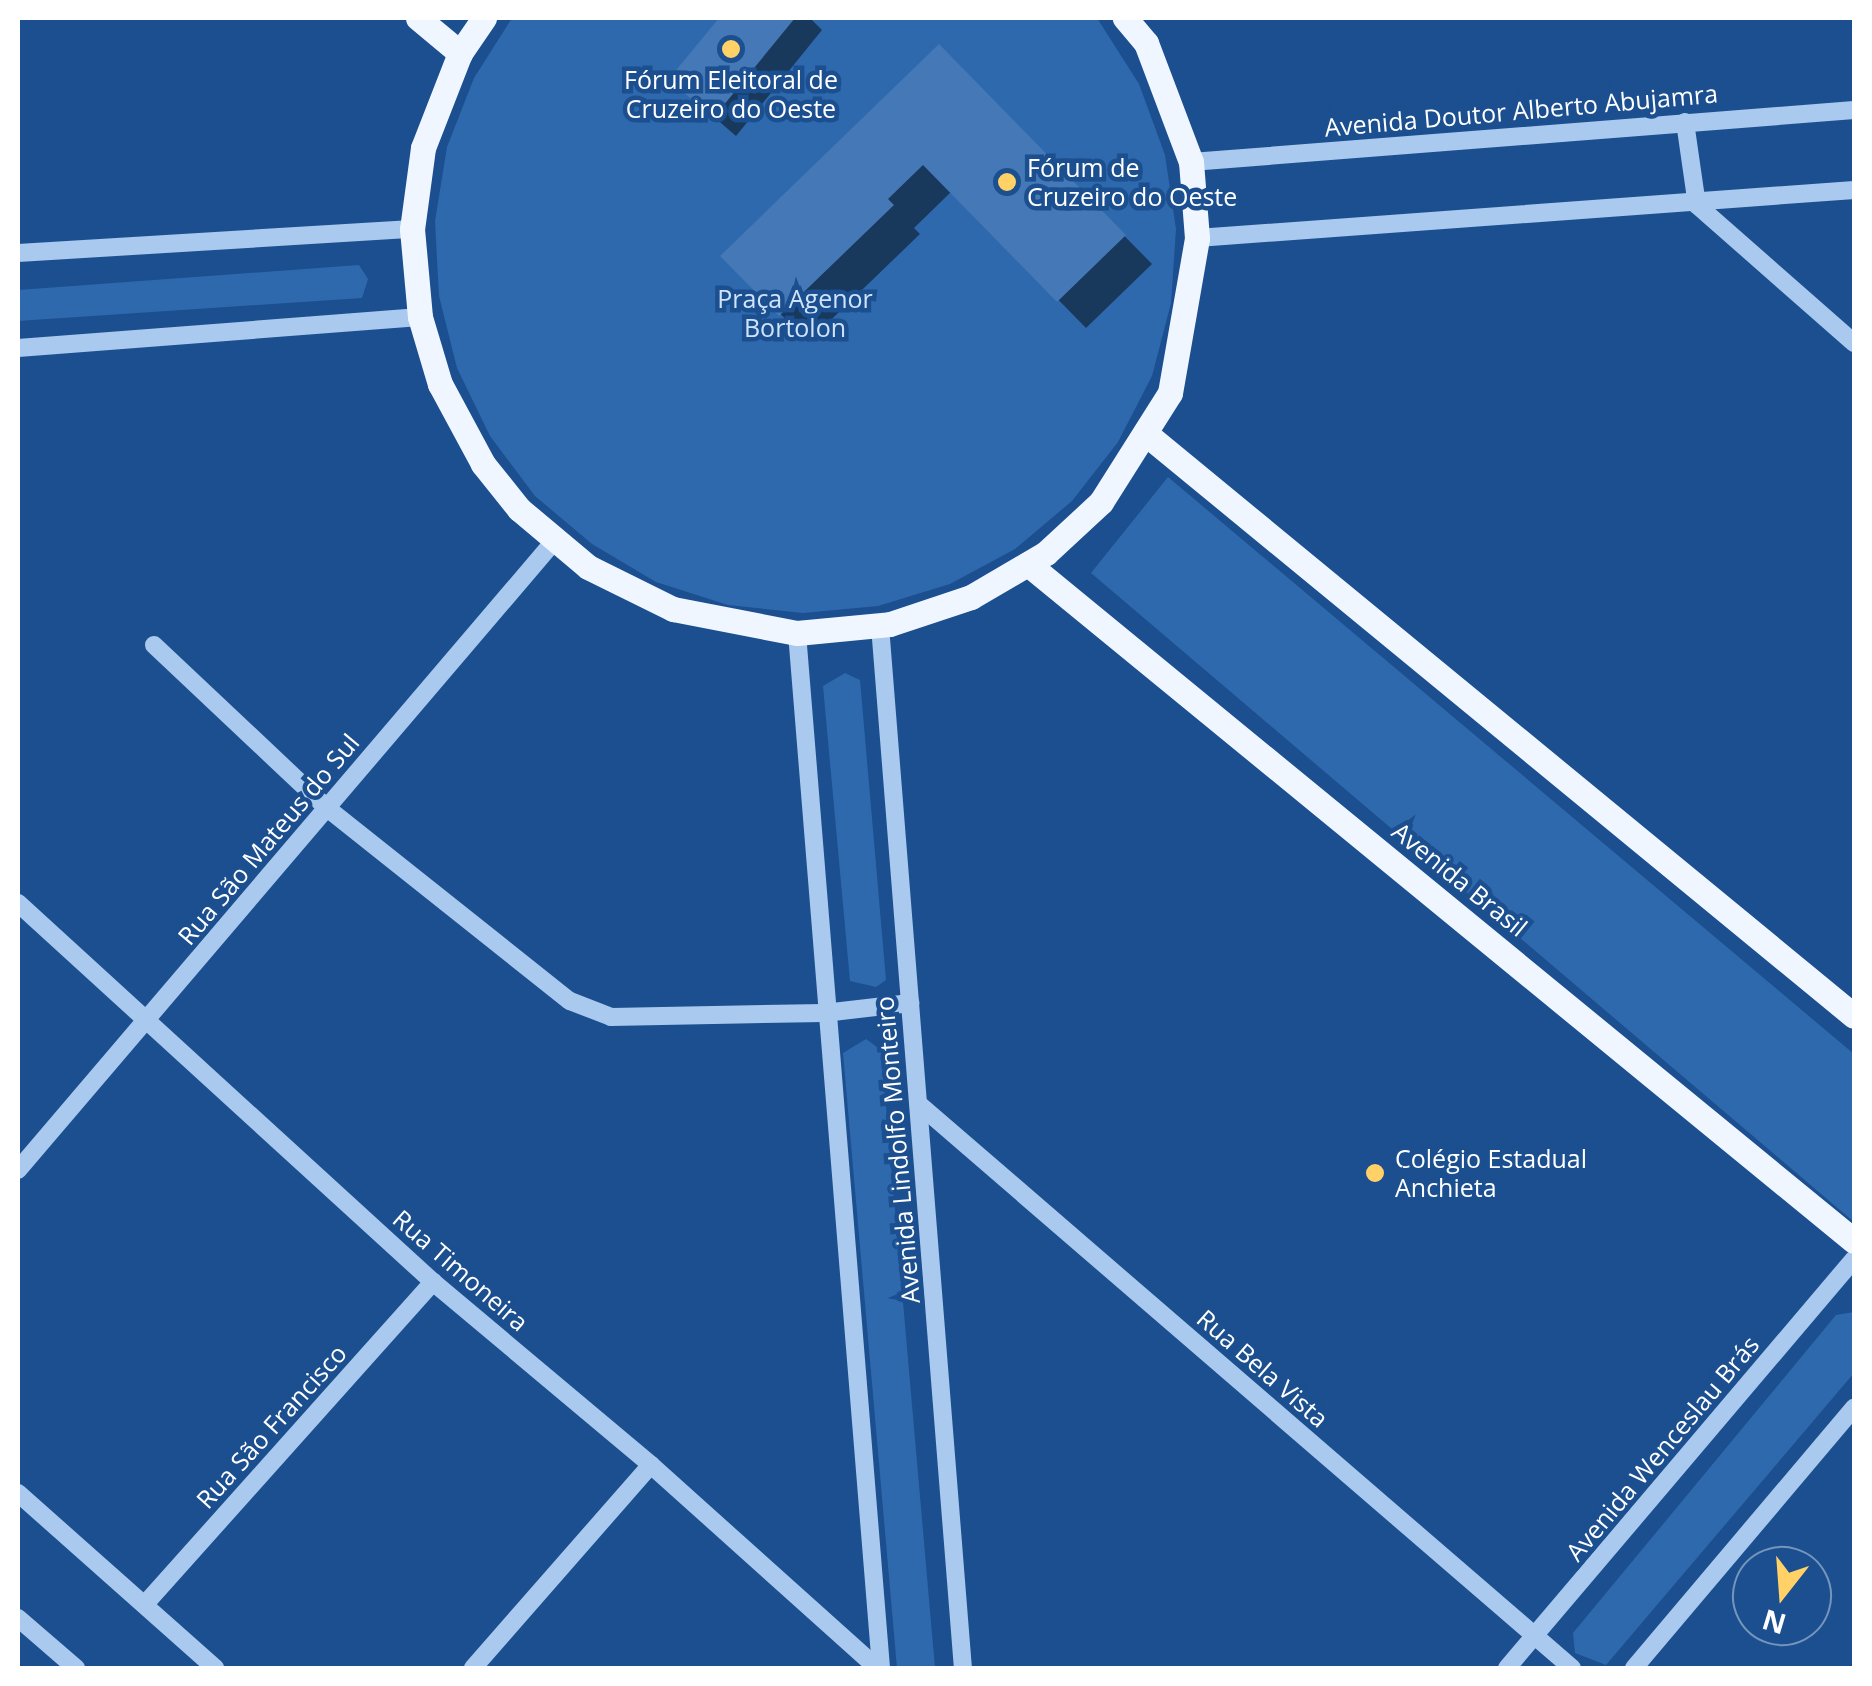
<!DOCTYPE html>
<meta charset="utf-8">
<style>
body{margin:0}
#map{position:relative;width:1872px;height:1686px;overflow:hidden;background:#1b4f8f;font-family:"Open Sans",sans-serif}
div>[style]{position:absolute}
.green>*{inset:0;background:#2e69ad}
.shadow>*{inset:0;background:#0007}
.building>*{inset:0;background:#4478b7}
.minor>*{height:18px;margin:-9px;padding:0 9px;transform-origin:9px;border-radius:9px;background:#a9c9ee}
.major>*{height:25px;margin:-12.5px;padding:0 12.5px;transform-origin:12.5px;border-radius:12.5px;background:#f0f6ff}
.dots>*{width:28px;height:28px;translate:-50% -50%;box-sizing:border-box;border:5px solid #1b4f8f;border-radius:50%}
span{translate:-50% -50%;white-space:nowrap;text-align:center;line-height:1.15;-webkit-text-stroke:9px #1b4f8f;paint-order:stroke}
.poi-label{font-size:25px;color:#fff}
.left{translate:0 -50%;text-align:left}
.street-label{font-size:25px;color:#fff}
.park-label{font-size:25px;color:#cfe3fa}
.frame{position:absolute;inset:0;border:20px solid #fff;pointer-events:none}
.north{position:absolute;left:1732px;top:1546px;width:100px;height:100px;box-sizing:border-box;background:#1b4f8f;border:2px solid #7695bc;border-radius:50%;rotate:197deg;font-size:28px;font-weight:700;line-height:40px;text-align:center;color:#fff}
.north::after{content:'';display:block;margin:auto;width:35px;height:45px;background:#ffd166;clip-path:polygon(50% 0,100% 100%,50% 72%,0 100%)}
</style>
<div id="map">
<div class="green">
<div style="clip-path:polygon(512px 18px,1097px 18px,1139px 84px,1165px 155px,1176px 229px,1171px 303px,1152px 376px,1118px 442px,1072px 501px,1015px 549px,950px 584px,878px 606px,803px 613px,728px 605px,656px 582px,592px 544px,535px 496px,490px 436px,457px 368px,439px 296px,435px 221px,447px 147px,474px 78px)"></div>
<div style="clip-path:polygon(359px 265px,368px 279px,362px 298px,18px 321px,18px 290px)"></div>
<div style="clip-path:polygon(1168px 477px,1854px 1054px,1854px 1222px,1091px 573px)"></div>
<div style="clip-path:polygon(845px 673px,860px 680px,886px 980px,876px 987px,850px 981px,823px 686px)"></div>
<div style="clip-path:polygon(866px 1039px,881px 1050px,935px 1668px,897px 1668px,843px 1053px)"></div>
<div style="clip-path:polygon(1854px 1312px,1854px 1373px,1606px 1665px,1575px 1653px,1573px 1633px,1836px 1315px)"></div>
</div>
<div class="shadow">
<div style="clip-path:polygon(722px 18px,810px 18px,822px 30px,736px 136px,671px 80px)"></div>
<div style="clip-path:polygon(939px 48px,1152px 264px,1086px 328px,952px 191px,914px 228px,920px 234px,808px 342px,724px 256px)"></div>
</div>
<div class="building">
<div style="clip-path:polygon(719px 18px,795px 18px,714px 117px,668px 80px)"></div>
<div style="clip-path:polygon(939px 44px,1126px 235px,1057px 302px,923px 165px,888px 199px,894px 205px,779px 316px,720px 256px)"></div>
</div>
<div class="minor">
<div style="left:1685px;top:122px;width:84px;rotate:81.8deg"></div>
<div style="left:1697px;top:205px;width:209px;rotate:41.3deg"></div>
<div style="left:1191px;top:162px;width:665px;rotate:-4.48deg"></div>
<div style="left:1197px;top:238px;width:659px;rotate:-4.18deg"></div>
<div style="left:18px;top:253px;width:395px;rotate:-3.5deg"></div>
<div style="left:18px;top:348px;width:403px;rotate:-4.4deg"></div>
<div style="left:880px;top:626px;width:1045px;rotate:85.45deg"></div>
<div style="left:797px;top:633px;width:1038px;rotate:85.36deg"></div>
<div style="left:154px;top:645px;width:238px;rotate:43.3deg"></div>
<div style="left:327px;top:808px;width:310px;rotate:38.5deg"></div>
<div style="left:570px;top:1001px;width:44px;rotate:21.3deg"></div>
<div style="left:611px;top:1017px;width:213px;rotate:-1.1deg"></div>
<div style="left:824px;top:1013px;width:87px;rotate:-6.6deg"></div>
<div style="left:18px;top:903px;width:562px;rotate:42.4deg"></div>
<div style="left:433px;top:1282px;width:285px;rotate:40deg"></div>
<div style="left:651px;top:1465px;width:304px;rotate:41.9deg"></div>
<div style="left:921px;top:1106px;width:860px;rotate:40.8deg"></div>
<div style="left:18px;top:1170px;width:829px;rotate:-49.55deg"></div>
<div style="left:18px;top:1493px;width:264px;rotate:41.6deg"></div>
<div style="left:146px;top:1603px;width:431px;rotate:-48.2deg"></div>
<div style="left:18px;top:1618px;width:77px;rotate:40.8deg"></div>
<div style="left:473px;top:1668px;width:270px;rotate:-48.8deg"></div>
<div style="left:1507px;top:1668px;width:536px;rotate:-49.69deg"></div>
<div style="left:1634px;top:1668px;width:341px;rotate:-49.8deg"></div>
</div>
<div class="major">
<div style="left:418px;top:18px;width:55px;rotate:39.8deg"></div>
<div style="left:484px;top:18px;width:42px;rotate:124.4deg"></div>
<div style="left:460px;top:53px;width:102px;rotate:111.3deg"></div>
<div style="left:423px;top:148px;width:82px;rotate:97.7deg"></div>
<div style="left:412px;top:229px;width:88px;rotate:84.8deg"></div>
<div style="left:420px;top:317px;width:70px;rotate:73.4deg"></div>
<div style="left:440px;top:384px;width:91px;rotate:61.7deg"></div>
<div style="left:483px;top:464px;width:58px;rotate:51.3deg"></div>
<div style="left:519px;top:509px;width:90px;rotate:40deg"></div>
<div style="left:588px;top:567px;width:95px;rotate:26.3deg"></div>
<div style="left:673px;top:609px;width:126px;rotate:11deg"></div>
<div style="left:797px;top:633px;width:93px;rotate:-5.5deg"></div>
<div style="left:890px;top:624px;width:85px;rotate:-18.4deg"></div>
<div style="left:971px;top:597px;width:87px;rotate:-30.4deg"></div>
<div style="left:1046px;top:553px;width:75px;rotate:-42.8deg"></div>
<div style="left:1101px;top:502px;width:129px;rotate:-57.7deg"></div>
<div style="left:1170px;top:393px;width:157px;rotate:-80.1deg"></div>
<div style="left:1197px;top:238px;width:76px;rotate:-94.5deg"></div>
<div style="left:1191px;top:162px;width:127px;rotate:-110.7deg"></div>
<div style="left:1146px;top:43px;width:33px;rotate:-130deg"></div>
<div style="left:1145px;top:433px;width:918px;rotate:39.43deg"></div>
<div style="left:1028px;top:564px;width:1068px;rotate:39.34deg"></div>
</div>
<div class="dots">
<div style="left:731px;top:49px;background:#ffd166"></div>
<div style="left:1007px;top:182px;background:#ffd166"></div>
<div style="left:1375px;top:1173px;background:#ffd166"></div>
</div>
<div class="poi-label">
<span style="left:731px;top:94px">Fórum Eleitoral de<br>Cruzeiro do Oeste</span>
<span class="left" style="left:1027px;top:182px">Fórum de<br>Cruzeiro do Oeste</span>
<span class="left" style="left:1395px;top:1173px">Colégio Estadual<br>Anchieta</span>
</div>
<div class="street-label">
<span style="left:1521px;top:110px;rotate:-5deg">Avenida Doutor Alberto Abujamra</span>
<span style="left:268px;top:839px;rotate:-50deg">Rua São Mateus do Sul</span>
<span style="left:1460px;top:879px;rotate:39deg">Avenida Brasil</span>
<span style="left:897px;top:1150px;rotate:-95deg">Avenida Lindolfo Monteiro</span>
<span style="left:461px;top:1270px;rotate:41deg">Rua Timoneira</span>
<span style="left:1263px;top:1368px;rotate:41deg">Rua Bela Vista</span>
<span style="left:271px;top:1426px;rotate:-48deg">Rua São Francisco</span>
<span style="left:1662px;top:1448px;rotate:-50deg">Avenida Wenceslau Brás</span>
</div>
<div class="park-label">
<span style="left:795px;top:313px">Praça Agenor<br>Bortolon</span>
</div>
<div class="frame"></div>
<div class="north">N</div>
</div>
